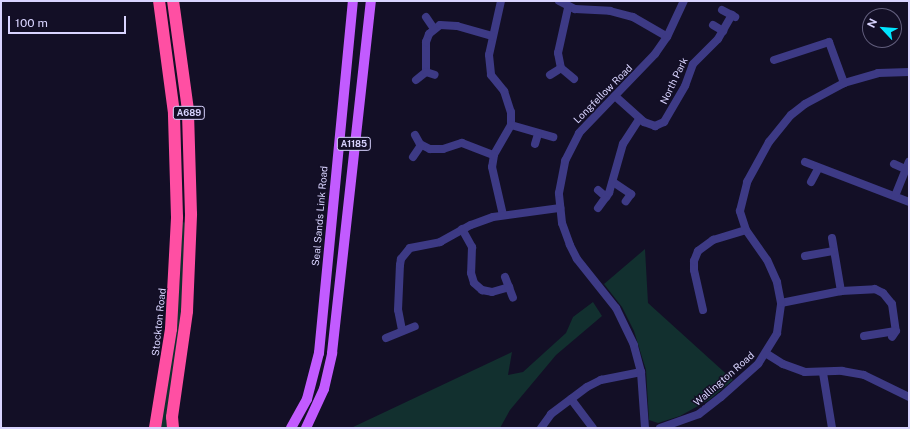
<!DOCTYPE html>
<style>
body{margin:0}
#map{position:relative;width:910px;height:429px;overflow:hidden;background:#130f26;font-family:"Public Sans",sans-serif}
div>[style]{position:absolute}
.green>*{inset:0;background:#12302f}
.street>*{height:8px;margin:-4px;padding:0 4px;transform-origin:4px;border-radius:4px;background:#3d3a85}
.primary>*{height:10px;margin:-5px;padding:0 5px;transform-origin:5px;border-radius:5px;background:#c25bff}
.highway>*{height:12px;margin:-6px;padding:0 6px;transform-origin:6px;border-radius:6px;background:#ff4fa3}
span{translate:-50% -50%;white-space:nowrap;text-align:center;line-height:1.15;-webkit-text-stroke:3px #130f26;paint-order:stroke}
.shield-label span{padding:1px 3px;background:#130f26;border:1px solid;border-radius:3px;-webkit-text-stroke-width:0}
.shield-label{font-size:9px;color:#d9d4ff;font-weight:700}
.street-label{font-size:10px;color:#d9d4ff}
.frame{position:absolute;inset:0;border:2px solid #d9d4ff;pointer-events:none}
.north{position:absolute;left:862px;top:8px;width:40px;height:40px;box-sizing:border-box;background:#130f26;border:1px solid #625e7d;border-radius:50%;rotate:296deg;font-size:11px;font-weight:700;line-height:16px;text-align:center;color:#d9d4ff}
.north::after{content:'';display:block;margin:auto;width:14px;height:18px;background:#00e5ff;clip-path:polygon(50% 0,100% 100%,50% 72%,0 100%)}
.scale{position:absolute;left:8px;top:16px;width:118px;height:18px;box-sizing:border-box;border:2px solid #d9d4ff;border-top:0;padding-left:5px;font-size:12px;line-height:14px;white-space:nowrap;color:#d9d4ff;-webkit-text-stroke:3px #130f26;paint-order:stroke}
</style>
<div id="map">
<div class="green">
<div style="clip-path:polygon(182px 222px,187px 223px,180px 326px,168px 428px,160px 428px,173px 350px,180px 278px)"></div>
<div style="clip-path:polygon(645px 249px,648px 303px,733px 380px,709px 400px,680px 416px,658px 423px,649px 420px,646px 370px,634px 331px,622px 307px,604px 284px)"></div>
<div style="clip-path:polygon(593px 302px,602px 316px,556px 355px,510px 410px,500px 428px,351px 428px,512px 352px,508px 375px,523px 372px,566px 333px,573px 317px)"></div>
</div>
<div class="street">
<div style="left:501px;top:1px;width:55px;rotate:102.5deg"></div>
<div style="left:489px;top:55px;width:20px;rotate:84deg"></div>
<div style="left:491px;top:75px;width:21px;rotate:51deg"></div>
<div style="left:504px;top:91px;width:22px;rotate:72deg"></div>
<div style="left:511px;top:112px;width:13px;rotate:90deg"></div>
<div style="left:511px;top:125px;width:34px;rotate:120deg"></div>
<div style="left:494px;top:155px;width:12px;rotate:99deg"></div>
<div style="left:492px;top:167px;width:49px;rotate:77.1deg"></div>
<div style="left:559px;top:1px;width:18px;rotate:27deg"></div>
<div style="left:575px;top:9px;width:35px;rotate:3deg"></div>
<div style="left:610px;top:11px;width:24px;rotate:15deg"></div>
<div style="left:633px;top:17px;width:39px;rotate:30deg"></div>
<div style="left:568px;top:8px;width:46px;rotate:102.5deg"></div>
<div style="left:558px;top:53px;width:15px;rotate:79deg"></div>
<div style="left:561px;top:68px;width:17px;rotate:40deg"></div>
<div style="left:722px;top:10px;width:15px;rotate:28deg"></div>
<div style="left:426px;top:17px;width:14px;rotate:56deg"></div>
<div style="left:713px;top:25px;width:12px;rotate:31deg"></div>
<div style="left:774px;top:60px;width:58px;rotate:-18.1deg"></div>
<div style="left:829px;top:42px;width:44px;rotate:69.9deg"></div>
<div style="left:426px;top:72px;width:30px;rotate:-90deg"></div>
<div style="left:426px;top:42px;width:9px;rotate:-69deg"></div>
<div style="left:429px;top:34px;width:14px;rotate:-39deg"></div>
<div style="left:440px;top:25px;width:17px;rotate:3deg"></div>
<div style="left:457px;top:26px;width:37px;rotate:16deg"></div>
<div style="left:550px;top:75px;width:13px;rotate:-32deg"></div>
<div style="left:416px;top:80px;width:13px;rotate:-39deg"></div>
<div style="left:426px;top:72px;width:9px;rotate:18deg"></div>
<div style="left:615px;top:96px;width:39px;rotate:42deg"></div>
<div style="left:644px;top:122px;width:12px;rotate:20deg"></div>
<div style="left:655px;top:126px;width:10px;rotate:-24deg"></div>
<div style="left:664px;top:122px;width:42px;rotate:-59.7deg"></div>
<div style="left:685px;top:86px;width:23px;rotate:-70deg"></div>
<div style="left:693px;top:64px;width:35px;rotate:-45deg"></div>
<div style="left:718px;top:39px;width:28px;rotate:-60deg"></div>
<div style="left:511px;top:125px;width:44px;rotate:15.9deg"></div>
<div style="left:415px;top:135px;width:10px;rotate:61deg"></div>
<div style="left:420px;top:144px;width:11px;rotate:27deg"></div>
<div style="left:430px;top:149px;width:13px"></div>
<div style="left:443px;top:149px;width:20px;rotate:-18deg"></div>
<div style="left:462px;top:143px;width:34px;rotate:21deg"></div>
<div style="left:535px;top:144px;width:10px;rotate:-73deg"></div>
<div style="left:413px;top:157px;width:14px;rotate:-56deg"></div>
<div style="left:805px;top:162px;width:111px;rotate:21deg"></div>
<div style="left:894px;top:164px;width:12px;rotate:24deg"></div>
<div style="left:613px;top:182px;width:22px;rotate:34deg"></div>
<div style="left:631px;top:194px;width:9px;rotate:126deg"></div>
<div style="left:811px;top:182px;width:15px;rotate:-62deg"></div>
<div style="left:598px;top:190px;width:11px;rotate:41deg"></div>
<div style="left:895px;top:196px;width:37px;rotate:-68deg"></div>
<div style="left:598px;top:208px;width:19px;rotate:-54deg"></div>
<div style="left:609px;top:193px;width:51px;rotate:-74.1deg"></div>
<div style="left:623px;top:144px;width:30px;rotate:-57deg"></div>
<div style="left:462px;top:229px;width:21px;rotate:61deg"></div>
<div style="left:472px;top:247px;width:26px;rotate:92deg"></div>
<div style="left:471px;top:273px;width:10px;rotate:73deg"></div>
<div style="left:474px;top:283px;width:11px;rotate:41deg"></div>
<div style="left:482px;top:290px;width:10px;rotate:11deg"></div>
<div style="left:492px;top:292px;width:18px;rotate:-16deg"></div>
<div style="left:832px;top:238px;width:54px;rotate:80.4deg"></div>
<div style="left:805px;top:256px;width:28px;rotate:-10deg"></div>
<div style="left:505px;top:277px;width:22px;rotate:69deg"></div>
<div style="left:781px;top:303px;width:61px;rotate:-11.3deg"></div>
<div style="left:841px;top:291px;width:34px;rotate:-3deg"></div>
<div style="left:875px;top:289px;width:9px;rotate:27deg"></div>
<div style="left:883px;top:293px;width:14px;rotate:51deg"></div>
<div style="left:892px;top:304px;width:27px;rotate:82deg"></div>
<div style="left:896px;top:331px;width:7px;rotate:124deg"></div>
<div style="left:703px;top:310px;width:41px;rotate:-102.7deg"></div>
<div style="left:694px;top:270px;width:9px;rotate:-90deg"></div>
<div style="left:694px;top:261px;width:11px;rotate:-68deg"></div>
<div style="left:698px;top:251px;width:19px;rotate:-36deg"></div>
<div style="left:713px;top:240px;width:34px;rotate:-17deg"></div>
<div style="left:402px;top:330px;width:20px;rotate:-101deg"></div>
<div style="left:398px;top:310px;width:45px;rotate:-87.5deg"></div>
<div style="left:400px;top:265px;width:6px;rotate:-81deg"></div>
<div style="left:401px;top:259px;width:14px;rotate:-51deg"></div>
<div style="left:410px;top:248px;width:31px;rotate:-11deg"></div>
<div style="left:440px;top:242px;width:35px;rotate:-29deg"></div>
<div style="left:471px;top:225px;width:23px;rotate:-20deg"></div>
<div style="left:493px;top:217px;width:68px;rotate:-7.7deg"></div>
<div style="left:864px;top:336px;width:32px;rotate:-9deg"></div>
<div style="left:386px;top:338px;width:31px;rotate:-22deg"></div>
<div style="left:767px;top:354px;width:19px;rotate:32deg"></div>
<div style="left:783px;top:364px;width:23px;rotate:20deg"></div>
<div style="left:805px;top:372px;width:37px;rotate:-2deg"></div>
<div style="left:842px;top:371px;width:22px;rotate:10deg"></div>
<div style="left:864px;top:375px;width:50px;rotate:26.1deg"></div>
<div style="left:823px;top:373px;width:56px;rotate:80.7deg"></div>
<div style="left:571px;top:399px;width:36px;rotate:53deg"></div>
<div style="left:541px;top:428px;width:17px;rotate:-54deg"></div>
<div style="left:551px;top:414px;width:45px;rotate:-36.9deg"></div>
<div style="left:587px;top:387px;width:16px;rotate:-27deg"></div>
<div style="left:601px;top:380px;width:41px;rotate:-11.3deg"></div>
<div style="left:645px;top:428px;width:56px;rotate:-94.1deg"></div>
<div style="left:641px;top:372px;width:28px;rotate:-105deg"></div>
<div style="left:634px;top:345px;width:41px;rotate:-115.9deg"></div>
<div style="left:616px;top:308px;width:63px;rotate:-128.5deg"></div>
<div style="left:577px;top:259px;width:16px;rotate:-117deg"></div>
<div style="left:570px;top:245px;width:23px;rotate:-110deg"></div>
<div style="left:562px;top:223px;width:30px;rotate:-96deg"></div>
<div style="left:559px;top:193px;width:33px;rotate:-79deg"></div>
<div style="left:565px;top:161px;width:31px;rotate:-63deg"></div>
<div style="left:579px;top:133px;width:110px;rotate:-46.1deg"></div>
<div style="left:655px;top:54px;width:21px;rotate:-55deg"></div>
<div style="left:667px;top:37px;width:40px;rotate:-65deg"></div>
<div style="left:660px;top:428px;width:41px;rotate:-19.7deg"></div>
<div style="left:699px;top:414px;width:28px;rotate:-38deg"></div>
<div style="left:721px;top:397px;width:50px;rotate:-41.7deg"></div>
<div style="left:758px;top:364px;width:36px;rotate:-58deg"></div>
<div style="left:777px;top:333px;width:30px;rotate:-82deg"></div>
<div style="left:781px;top:303px;width:21px;rotate:-101deg"></div>
<div style="left:777px;top:282px;width:24px;rotate:-114deg"></div>
<div style="left:767px;top:260px;width:37px;rotate:-125deg"></div>
<div style="left:746px;top:230px;width:20px;rotate:-108deg"></div>
<div style="left:740px;top:211px;width:30px;rotate:-76deg"></div>
<div style="left:747px;top:182px;width:46px;rotate:-61.2deg"></div>
<div style="left:769px;top:142px;width:35px;rotate:-51deg"></div>
<div style="left:791px;top:115px;width:18px;rotate:-38deg"></div>
<div style="left:805px;top:104px;width:44px;rotate:-28.3deg"></div>
<div style="left:844px;top:83px;width:35px;rotate:-16deg"></div>
<div style="left:878px;top:73px;width:31px;rotate:-2deg"></div>
</div>
<div class="primary">
<div style="left:291px;top:428px;width:33px;rotate:-61deg"></div>
<div style="left:307px;top:399px;width:48px;rotate:-75.4deg"></div>
<div style="left:319px;top:353px;width:354px;rotate:-84.5deg"></div>
<div style="left:306px;top:428px;width:43px;rotate:-65.2deg"></div>
<div style="left:324px;top:389px;width:37px;rotate:-77deg"></div>
<div style="left:332px;top:353px;width:354px;rotate:-83.7deg"></div>
</div>
<div class="highway">
<div style="left:155px;top:428px;width:100px;rotate:-80.8deg"></div>
<div style="left:171px;top:329px;width:112px;rotate:-86.9deg"></div>
<div style="left:177px;top:217px;width:104px;rotate:-91.7deg"></div>
<div style="left:174px;top:113px;width:113px;rotate:-97.6deg"></div>
<div style="left:173px;top:428px;width:11px;rotate:-95deg"></div>
<div style="left:172px;top:417px;width:107px;rotate:-81.9deg"></div>
<div style="left:187px;top:311px;width:97px;rotate:-87.6deg"></div>
<div style="left:191px;top:214px;width:104px;rotate:-91.7deg"></div>
<div style="left:188px;top:110px;width:110px;rotate:-97.8deg"></div>
</div>
<div class="shield-label">
<span style="left:189px;top:113px">A689</span>
<span style="left:354px;top:144px">A1185</span>
</div>
<div class="street-label">
<span style="left:674px;top:81px;rotate:-64deg">North Park</span>
<span style="left:603px;top:94px;rotate:-45deg">Longfellow Road</span>
<span style="left:320px;top:216px;rotate:-85deg">Seal Sands Link Road</span>
<span style="left:159px;top:322px;rotate:-84deg">Stockton Road</span>
<span style="left:724px;top:379px;rotate:-41deg">Wallington Road</span>
</div>
<div class="frame"></div>
<div class="north">N</div>
<div class="scale">100 m</div>
</div>
